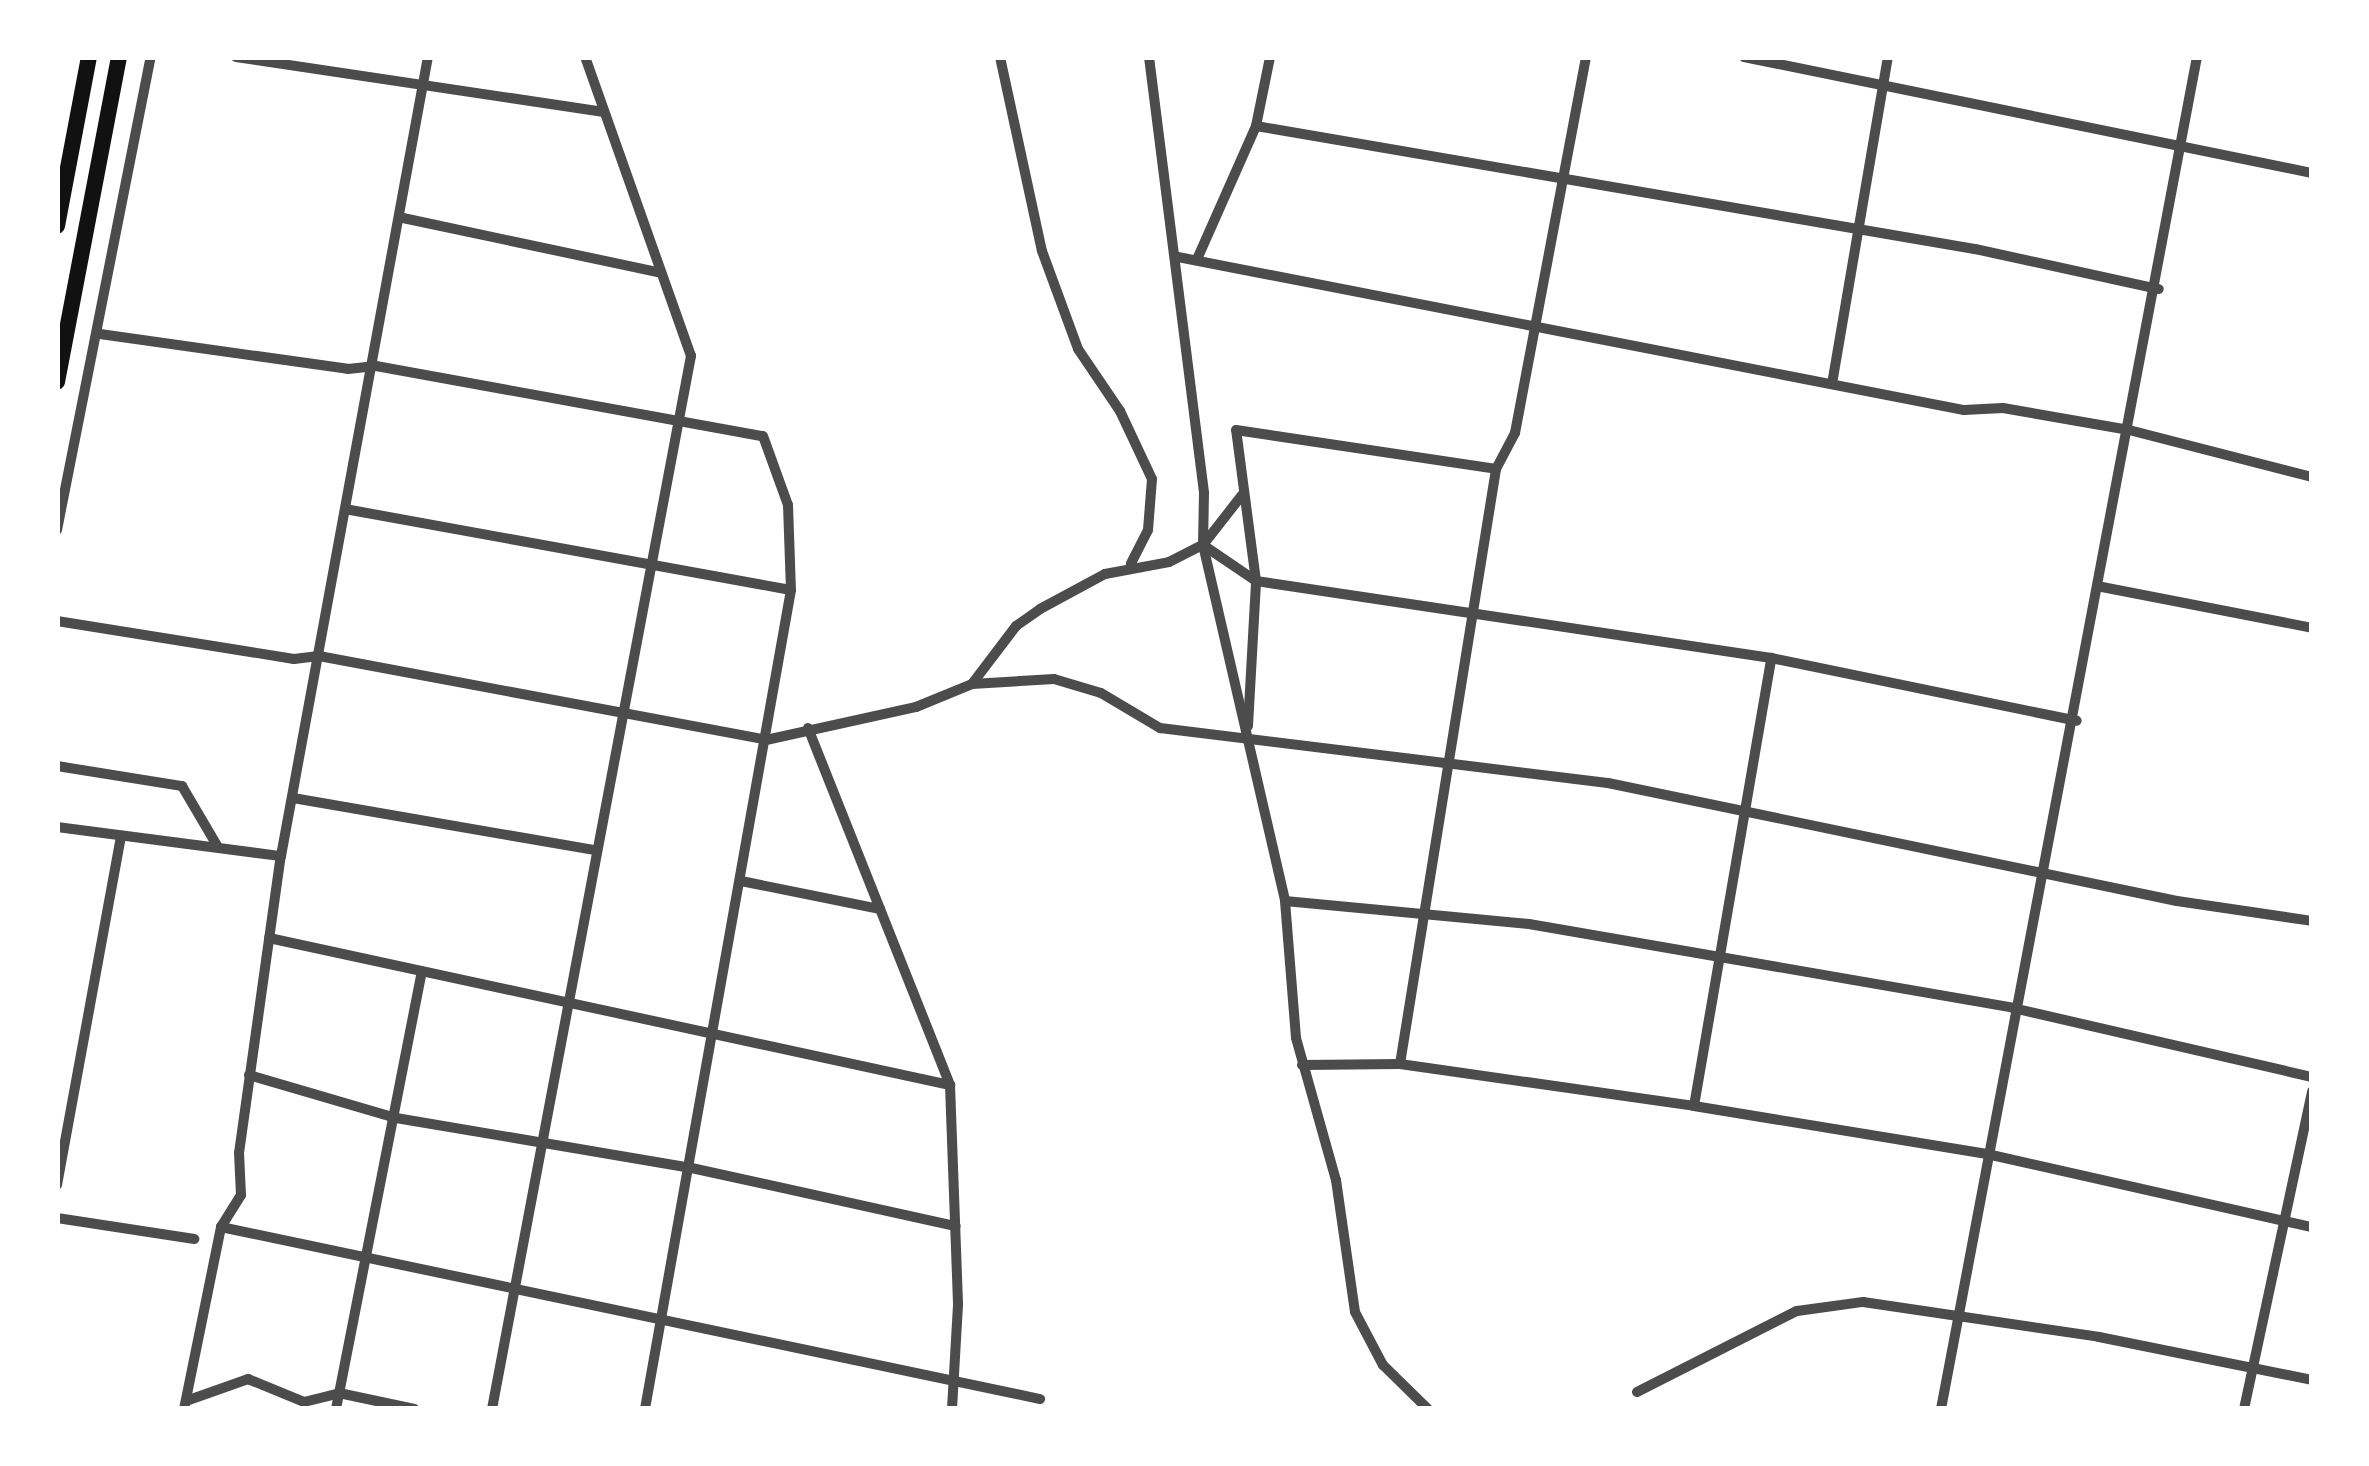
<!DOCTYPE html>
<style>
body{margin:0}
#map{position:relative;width:2369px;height:1466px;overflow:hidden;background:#fff;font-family:"Work Sans",sans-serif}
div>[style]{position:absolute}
.minor>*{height:10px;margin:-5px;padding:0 5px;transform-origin:5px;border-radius:5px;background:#4c4c4c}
.primary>*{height:16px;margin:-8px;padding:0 8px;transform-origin:8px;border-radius:8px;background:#111}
span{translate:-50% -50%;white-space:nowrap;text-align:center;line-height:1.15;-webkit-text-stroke:9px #fff;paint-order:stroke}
.frame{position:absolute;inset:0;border:60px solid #fff;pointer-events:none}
</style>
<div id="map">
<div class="minor">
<div style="left:236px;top:57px;width:372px;rotate:8.5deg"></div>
<div style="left:1000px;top:57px;width:198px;rotate:77.8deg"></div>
<div style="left:1042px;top:251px;width:104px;rotate:69.8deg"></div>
<div style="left:1078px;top:349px;width:75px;rotate:55.9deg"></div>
<div style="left:1120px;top:411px;width:75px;rotate:64.8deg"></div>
<div style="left:1152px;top:479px;width:51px;rotate:94.5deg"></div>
<div style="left:1148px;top:530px;width:38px;rotate:117deg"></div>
<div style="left:1149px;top:57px;width:439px;rotate:82.8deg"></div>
<div style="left:1204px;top:493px;width:52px;rotate:91.1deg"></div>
<div style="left:1203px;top:545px;width:365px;rotate:77deg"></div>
<div style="left:1285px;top:901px;width:137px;rotate:85.4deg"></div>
<div style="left:1296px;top:1038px;width:148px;rotate:74.3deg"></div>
<div style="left:1336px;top:1180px;width:133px;rotate:81.8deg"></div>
<div style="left:1355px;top:1312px;width:60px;rotate:62.2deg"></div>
<div style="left:1383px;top:1365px;width:63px;rotate:44.4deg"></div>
<div style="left:1744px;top:57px;width:580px;rotate:11.54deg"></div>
<div style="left:1256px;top:126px;width:729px;rotate:9.71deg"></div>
<div style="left:1975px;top:249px;width:188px;rotate:12.3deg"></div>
<div style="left:403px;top:218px;width:264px;rotate:12deg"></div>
<div style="left:1178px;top:257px;width:801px;rotate:11.02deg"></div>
<div style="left:1964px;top:410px;width:39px;rotate:-3deg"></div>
<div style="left:2003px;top:408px;width:128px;rotate:9.9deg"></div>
<div style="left:2129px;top:430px;width:189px;rotate:14.4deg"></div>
<div style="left:1198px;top:257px;width:143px;rotate:-66.1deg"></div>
<div style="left:1256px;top:126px;width:70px;rotate:-78.5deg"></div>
<div style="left:100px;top:334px;width:250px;rotate:8deg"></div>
<div style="left:348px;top:369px;width:28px;rotate:-6deg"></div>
<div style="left:376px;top:366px;width:393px;rotate:10.3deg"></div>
<div style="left:763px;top:436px;width:73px;rotate:70.1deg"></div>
<div style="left:788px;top:505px;width:85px;rotate:88deg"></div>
<div style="left:791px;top:590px;width:832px;rotate:100.11deg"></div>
<div style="left:1832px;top:384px;width:332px;rotate:-80.3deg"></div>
<div style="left:345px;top:509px;width:453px;rotate:10.3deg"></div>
<div style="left:57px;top:530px;width:482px;rotate:-78.8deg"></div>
<div style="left:1203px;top:545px;width:64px;rotate:34.2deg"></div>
<div style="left:1256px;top:581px;width:521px;rotate:8.5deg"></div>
<div style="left:1771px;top:658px;width:312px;rotate:11.6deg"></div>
<div style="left:2102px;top:587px;width:214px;rotate:11deg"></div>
<div style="left:57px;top:621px;width:240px;rotate:9.1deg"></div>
<div style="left:294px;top:659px;width:25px;rotate:-7deg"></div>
<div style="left:319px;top:656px;width:455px;rotate:10.6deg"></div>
<div style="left:766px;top:740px;width:154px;rotate:-12.4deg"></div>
<div style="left:916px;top:707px;width:61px;rotate:-22.3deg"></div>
<div style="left:972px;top:684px;width:73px;rotate:-52.8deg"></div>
<div style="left:1016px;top:626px;width:29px;rotate:-35deg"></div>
<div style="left:1040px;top:609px;width:74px;rotate:-28.3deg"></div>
<div style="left:1105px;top:574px;width:65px;rotate:-10.6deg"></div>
<div style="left:1169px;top:562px;width:38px;rotate:-27deg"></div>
<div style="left:1203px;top:545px;width:63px;rotate:-52deg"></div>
<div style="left:972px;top:684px;width:82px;rotate:-3.5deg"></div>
<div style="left:1054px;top:679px;width:49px;rotate:16.6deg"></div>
<div style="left:1101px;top:693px;width:69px;rotate:30.7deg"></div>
<div style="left:1160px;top:728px;width:451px;rotate:7deg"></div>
<div style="left:1608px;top:783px;width:581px;rotate:11.72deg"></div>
<div style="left:2177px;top:901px;width:136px;rotate:8.4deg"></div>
<div style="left:1248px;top:726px;width:145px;rotate:-86.8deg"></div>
<div style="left:1256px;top:581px;width:152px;rotate:-97.5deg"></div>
<div style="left:1236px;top:430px;width:263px;rotate:8.5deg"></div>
<div style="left:808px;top:728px;width:384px;rotate:68.3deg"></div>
<div style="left:950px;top:1085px;width:220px;rotate:87.9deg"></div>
<div style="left:958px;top:1305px;width:104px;rotate:93.3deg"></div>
<div style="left:57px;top:766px;width:127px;rotate:9.1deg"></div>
<div style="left:182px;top:786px;width:71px;rotate:59.5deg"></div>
<div style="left:293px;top:798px;width:305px;rotate:9.8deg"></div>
<div style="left:57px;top:827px;width:226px;rotate:7.4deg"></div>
<div style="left:741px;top:881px;width:142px;rotate:11.4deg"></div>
<div style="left:1285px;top:901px;width:245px;rotate:5.4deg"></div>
<div style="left:1529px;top:924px;width:491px;rotate:9.8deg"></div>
<div style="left:2013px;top:1008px;width:307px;rotate:13deg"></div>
<div style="left:269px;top:938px;width:697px;rotate:12.18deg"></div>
<div style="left:1400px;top:1064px;width:603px;rotate:-80.83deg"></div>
<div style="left:1496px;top:469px;width:41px;rotate:-62.2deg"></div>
<div style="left:1515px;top:433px;width:383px;rotate:-79.3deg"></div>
<div style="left:1302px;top:1065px;width:98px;rotate:-0.6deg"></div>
<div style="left:1400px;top:1064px;width:297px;rotate:8.1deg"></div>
<div style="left:1694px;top:1106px;width:297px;rotate:9.3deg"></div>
<div style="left:1987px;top:1154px;width:333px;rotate:12.7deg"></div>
<div style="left:249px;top:1075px;width:153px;rotate:16.3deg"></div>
<div style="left:396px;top:1118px;width:295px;rotate:9.6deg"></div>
<div style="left:687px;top:1167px;width:275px;rotate:12.4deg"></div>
<div style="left:1694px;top:1106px;width:455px;rotate:-80.2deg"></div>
<div style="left:57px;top:1185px;width:355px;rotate:-79.6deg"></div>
<div style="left:57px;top:1218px;width:139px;rotate:8.7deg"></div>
<div style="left:221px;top:1227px;width:837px;rotate:11.86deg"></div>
<div style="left:1637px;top:1392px;width:179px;rotate:-26.9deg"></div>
<div style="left:1797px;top:1311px;width:67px;rotate:-7.8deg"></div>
<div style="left:1863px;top:1302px;width:239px;rotate:8.4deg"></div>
<div style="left:2099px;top:1337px;width:217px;rotate:11.4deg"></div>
<div style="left:186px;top:1401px;width:66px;rotate:-19.5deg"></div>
<div style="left:248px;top:1379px;width:61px;rotate:22.3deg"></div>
<div style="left:304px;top:1402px;width:36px;rotate:-14deg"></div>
<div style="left:339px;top:1393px;width:77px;rotate:12deg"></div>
<div style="left:184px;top:1409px;width:186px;rotate:-78.5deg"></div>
<div style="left:221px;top:1227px;width:38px;rotate:-58deg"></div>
<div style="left:241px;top:1195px;width:42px;rotate:-92.7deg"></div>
<div style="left:239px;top:1153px;width:300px;rotate:-82deg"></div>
<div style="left:281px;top:856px;width:812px;rotate:-79.58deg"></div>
<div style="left:336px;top:1409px;width:446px;rotate:-78.9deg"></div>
<div style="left:492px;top:1409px;width:1072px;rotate:-79.3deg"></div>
<div style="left:691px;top:356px;width:317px;rotate:-109.5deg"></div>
<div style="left:1941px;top:1409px;width:1376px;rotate:-79.28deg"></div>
<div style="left:2244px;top:1409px;width:325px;rotate:-77.9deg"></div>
</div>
<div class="primary">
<div style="left:57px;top:226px;width:172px;rotate:-79.3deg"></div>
<div style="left:57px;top:382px;width:331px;rotate:-79.2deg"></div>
</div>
<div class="frame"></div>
</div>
